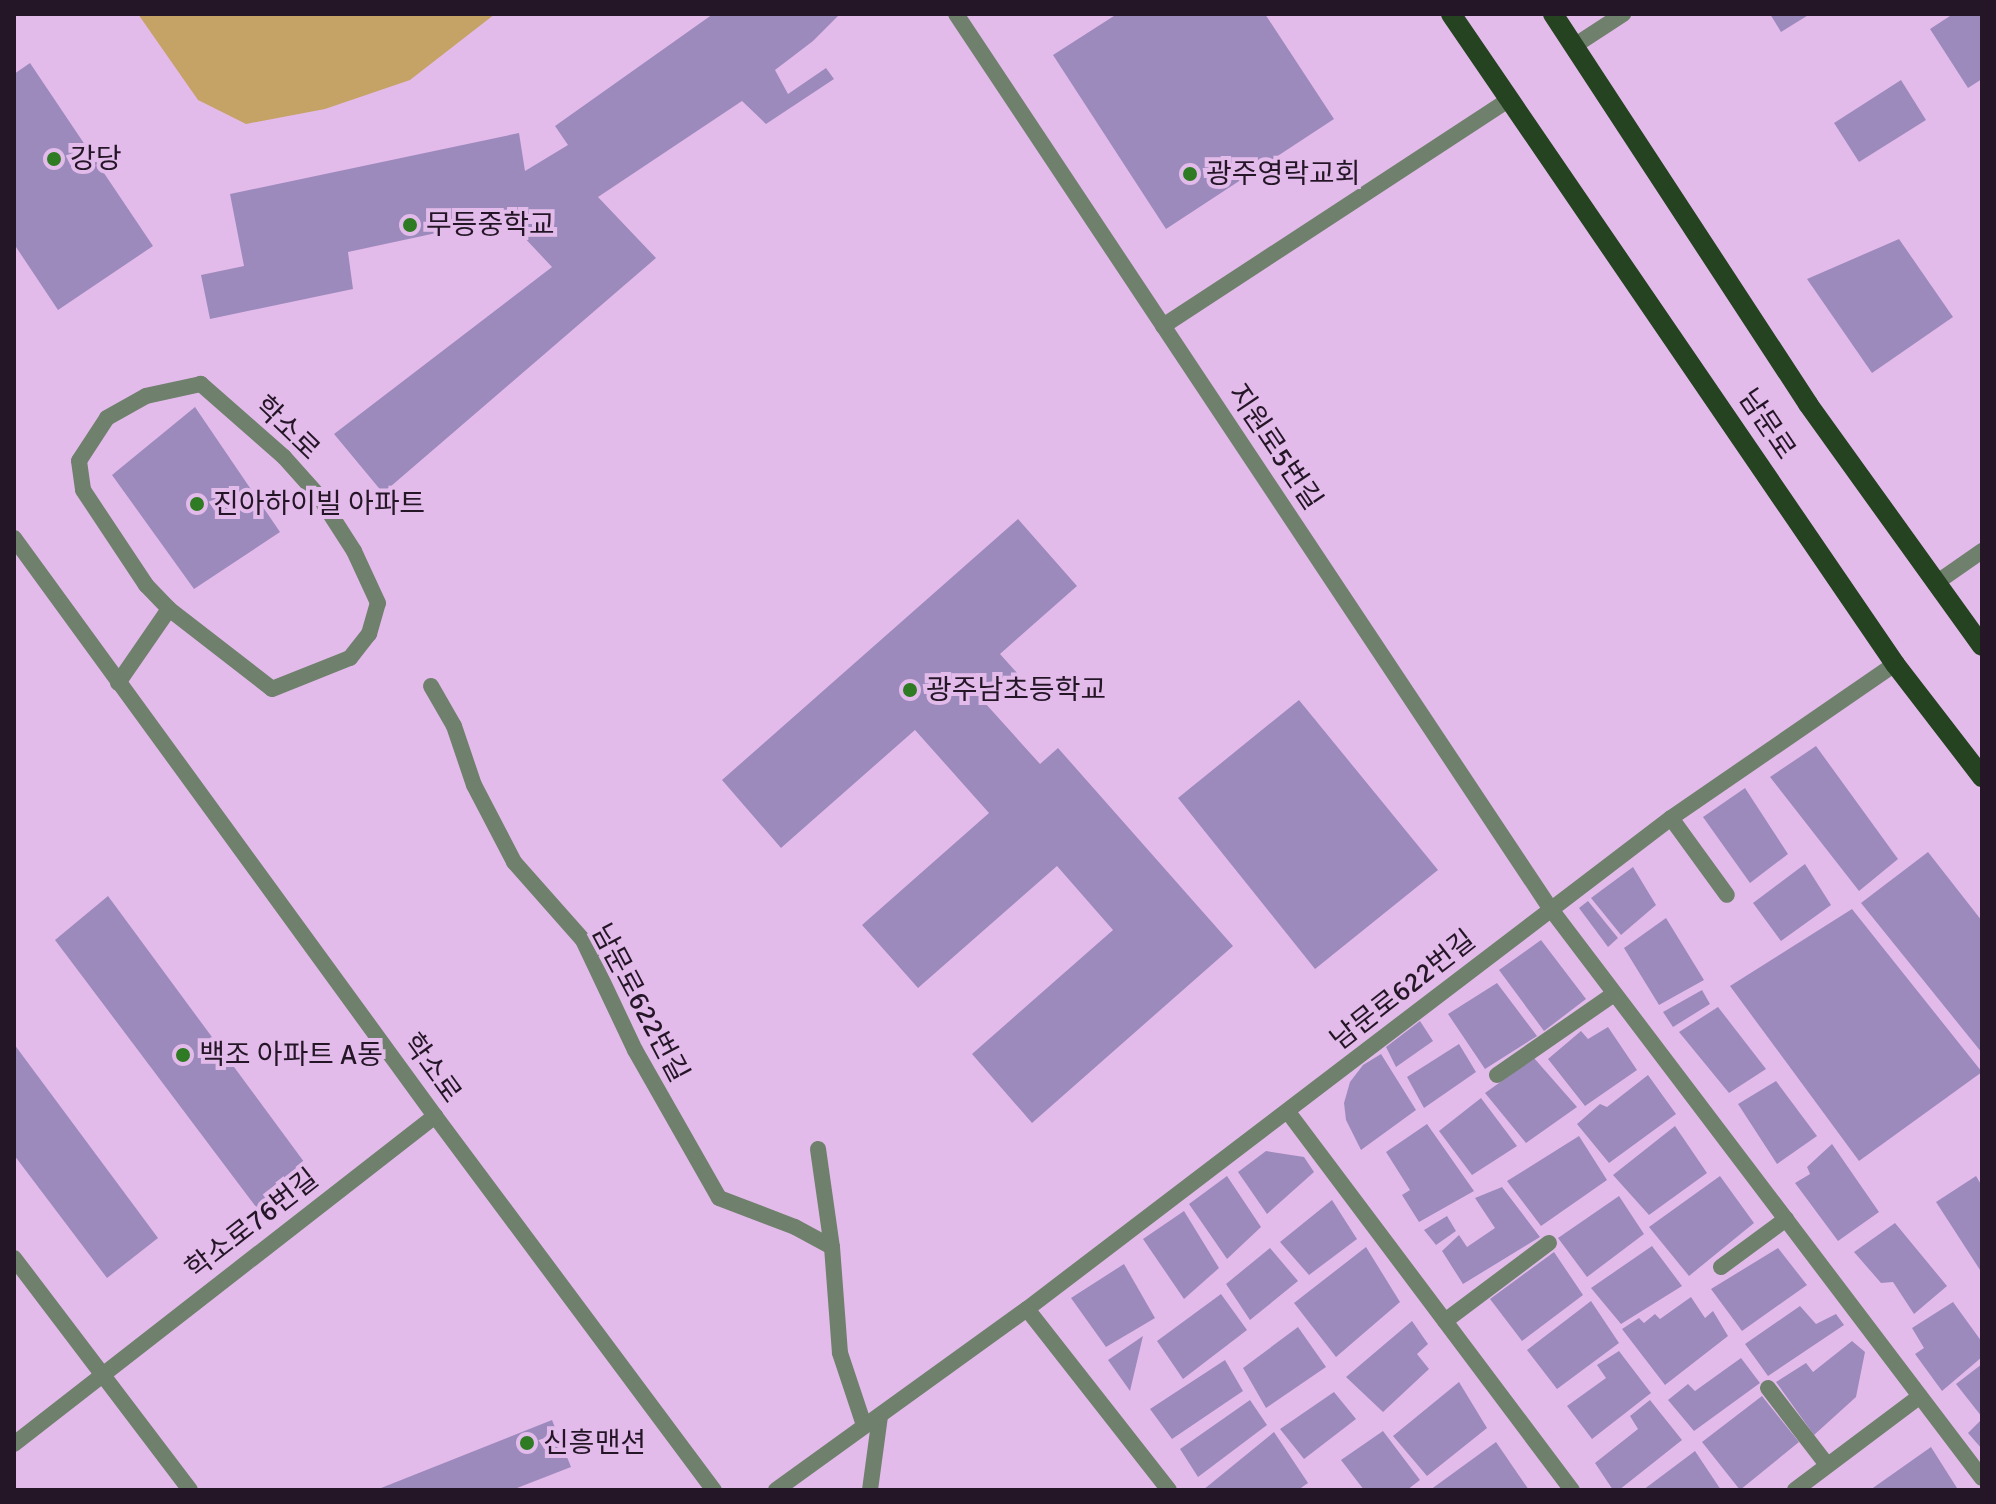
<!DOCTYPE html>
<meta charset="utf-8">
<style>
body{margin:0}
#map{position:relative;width:1996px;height:1504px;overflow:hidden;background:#e3bbea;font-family:Signika,"Noto Sans KR",sans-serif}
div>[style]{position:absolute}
.green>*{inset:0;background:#c5a366}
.building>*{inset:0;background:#9d8abd}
.lane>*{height:16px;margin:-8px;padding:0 8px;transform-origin:8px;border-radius:8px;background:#6f806d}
.street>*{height:16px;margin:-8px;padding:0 8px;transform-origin:8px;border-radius:8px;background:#6f806d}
.primary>*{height:20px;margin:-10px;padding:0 10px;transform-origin:10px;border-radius:10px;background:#254221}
.dots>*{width:22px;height:22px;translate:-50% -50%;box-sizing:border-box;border:4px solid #e3bbea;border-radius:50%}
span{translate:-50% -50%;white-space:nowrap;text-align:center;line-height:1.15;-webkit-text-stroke:8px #e3bbea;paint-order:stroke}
.poi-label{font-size:28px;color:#241627}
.left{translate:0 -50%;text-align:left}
.street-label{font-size:28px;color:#241627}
.frame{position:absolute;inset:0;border:16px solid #241627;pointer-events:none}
</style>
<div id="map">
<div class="green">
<div style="clip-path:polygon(138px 14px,495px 14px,410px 80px,325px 109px,246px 124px,198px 100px)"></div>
</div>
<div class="building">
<div style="clip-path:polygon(713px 14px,840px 14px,813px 41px,775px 70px,788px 94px,826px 68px,834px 79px,766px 124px,742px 101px,598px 197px,656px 258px,383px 493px,334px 434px,552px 267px,506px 218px,348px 252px,353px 289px,210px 319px,201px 275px,244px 266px,230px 194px,519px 133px,525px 171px,568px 145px,555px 126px)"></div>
<div style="clip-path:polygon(1117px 14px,1265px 14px,1334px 119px,1166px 229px,1053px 55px)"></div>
<div style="clip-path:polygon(1770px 14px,1810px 14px,1781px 32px)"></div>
<div style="clip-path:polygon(1953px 14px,1982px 14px,1982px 79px,1968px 88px,1930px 29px)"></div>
<div style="clip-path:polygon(30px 63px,153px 246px,58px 310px,14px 244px,14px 74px)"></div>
<div style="clip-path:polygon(1901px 80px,1926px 120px,1859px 162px,1834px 123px)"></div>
<div style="clip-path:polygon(1899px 239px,1953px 317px,1872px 373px,1807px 279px)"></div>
<div style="clip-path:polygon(195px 407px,280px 532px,194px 589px,112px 475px)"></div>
<div style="clip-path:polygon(1018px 519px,1077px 586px,1000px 654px,1018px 674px,985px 703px,1040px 764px,1058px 748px,1233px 946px,1032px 1123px,972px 1054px,1113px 930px,1057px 866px,918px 988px,862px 925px,989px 813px,915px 730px,781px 848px,722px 780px)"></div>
<div style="clip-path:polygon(1299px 700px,1438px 870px,1315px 969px,1178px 798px)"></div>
<div style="clip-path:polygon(1816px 746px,1898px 859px,1859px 891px,1770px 777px)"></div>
<div style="clip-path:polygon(1745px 788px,1788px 854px,1750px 883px,1703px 817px)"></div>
<div style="clip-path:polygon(1928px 852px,1982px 921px,1982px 1053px,1861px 903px)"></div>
<div style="clip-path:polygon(1805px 864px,1831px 905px,1781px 941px,1753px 903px)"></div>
<div style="clip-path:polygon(1633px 867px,1656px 905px,1621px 935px,1591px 898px)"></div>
<div style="clip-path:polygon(108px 896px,310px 1170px,259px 1211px,55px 940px)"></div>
<div style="clip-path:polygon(1588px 901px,1618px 938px,1608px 947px,1579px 908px)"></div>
<div style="clip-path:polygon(1852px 909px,1982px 1072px,1859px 1161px,1730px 986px)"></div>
<div style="clip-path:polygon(1666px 918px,1704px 980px,1659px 1005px,1624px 948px)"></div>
<div style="clip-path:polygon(1541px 940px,1586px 999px,1544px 1031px,1499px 970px)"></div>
<div style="clip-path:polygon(1497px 983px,1537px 1036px,1485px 1069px,1448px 1014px)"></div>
<div style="clip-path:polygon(1702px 990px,1710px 1004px,1673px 1027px,1663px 1012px)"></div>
<div style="clip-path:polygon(1718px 1007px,1766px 1069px,1729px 1093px,1679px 1032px)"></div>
<div style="clip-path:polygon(1420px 1021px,1433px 1041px,1396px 1067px,1386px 1047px)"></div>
<div style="clip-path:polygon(1608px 1027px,1637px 1070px,1585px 1106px,1548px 1059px,1581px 1031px,1588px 1039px)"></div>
<div style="clip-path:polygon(14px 1044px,158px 1238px,107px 1278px,14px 1155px)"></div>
<div style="clip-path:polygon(1459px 1044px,1476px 1072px,1424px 1108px,1407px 1077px)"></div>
<div style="clip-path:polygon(1381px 1054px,1416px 1110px,1361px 1150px,1346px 1120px,1344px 1103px,1350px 1082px,1363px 1065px)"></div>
<div style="clip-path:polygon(1534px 1058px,1577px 1107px,1526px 1143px,1485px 1093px)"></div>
<div style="clip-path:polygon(1648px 1075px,1676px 1114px,1609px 1163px,1577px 1124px,1600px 1104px,1607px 1107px)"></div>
<div style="clip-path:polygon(1776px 1081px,1817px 1136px,1777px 1164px,1738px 1104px)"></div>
<div style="clip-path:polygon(1481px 1098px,1517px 1146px,1472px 1175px,1439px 1131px)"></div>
<div style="clip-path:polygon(1427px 1124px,1474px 1191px,1419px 1222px,1402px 1195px,1410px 1190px,1386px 1152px)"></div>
<div style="clip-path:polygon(1675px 1126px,1707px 1173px,1649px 1215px,1613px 1175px)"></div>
<div style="clip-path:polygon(1579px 1136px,1607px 1180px,1541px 1226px,1507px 1181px)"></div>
<div style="clip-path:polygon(1832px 1144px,1879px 1212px,1838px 1241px,1795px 1183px,1810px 1174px,1807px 1167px)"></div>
<div style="clip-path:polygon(1266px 1151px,1304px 1157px,1314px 1172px,1267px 1214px,1238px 1172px)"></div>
<div style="clip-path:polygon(1227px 1176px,1261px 1227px,1227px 1259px,1189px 1204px)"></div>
<div style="clip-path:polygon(1720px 1176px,1754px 1223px,1689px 1276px,1649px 1227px)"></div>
<div style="clip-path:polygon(1976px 1176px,1982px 1186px,1982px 1273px,1936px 1202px)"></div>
<div style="clip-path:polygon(1502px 1187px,1540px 1237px,1463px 1284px,1442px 1251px,1459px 1235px,1467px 1247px,1495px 1228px,1475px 1198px)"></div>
<div style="clip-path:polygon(1619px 1196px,1644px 1234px,1587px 1277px,1558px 1238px)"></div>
<div style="clip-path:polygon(1332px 1200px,1357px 1239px,1309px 1275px,1280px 1242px)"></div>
<div style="clip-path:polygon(1184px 1211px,1219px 1268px,1184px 1299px,1143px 1239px)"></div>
<div style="clip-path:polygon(1447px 1216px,1456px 1231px,1436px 1245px,1424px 1230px)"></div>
<div style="clip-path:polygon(1895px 1223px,1947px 1286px,1914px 1314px,1893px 1282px,1881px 1283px,1854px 1252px)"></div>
<div style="clip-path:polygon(1652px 1246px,1682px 1286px,1621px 1324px,1591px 1288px)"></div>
<div style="clip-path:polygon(1366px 1247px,1400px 1302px,1336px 1357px,1294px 1303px)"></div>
<div style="clip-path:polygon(1270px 1248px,1298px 1281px,1250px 1320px,1226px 1284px)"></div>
<div style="clip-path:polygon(1778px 1248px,1807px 1285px,1742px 1331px,1711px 1289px)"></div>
<div style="clip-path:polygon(1554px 1252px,1583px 1295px,1522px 1341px,1490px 1299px)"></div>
<div style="clip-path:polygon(1124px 1264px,1155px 1318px,1106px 1347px,1071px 1298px)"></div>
<div style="clip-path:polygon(1221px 1294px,1247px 1330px,1183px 1379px,1157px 1341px)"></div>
<div style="clip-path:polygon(1691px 1297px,1705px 1318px,1713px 1311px,1728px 1336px,1665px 1385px,1622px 1329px,1639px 1318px,1644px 1323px,1655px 1314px,1660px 1319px)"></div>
<div style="clip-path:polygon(1591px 1301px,1619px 1343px,1557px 1389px,1527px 1350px)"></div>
<div style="clip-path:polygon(1953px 1302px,1982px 1342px,1982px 1357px,1942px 1391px,1915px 1354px,1924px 1348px,1912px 1328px)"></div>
<div style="clip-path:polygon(1800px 1306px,1816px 1324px,1836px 1314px,1844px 1325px,1768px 1376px,1745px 1344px)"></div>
<div style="clip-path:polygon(1412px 1321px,1428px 1344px,1417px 1354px,1429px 1369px,1383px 1412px,1346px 1377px)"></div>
<div style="clip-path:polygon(1298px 1327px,1326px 1367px,1266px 1408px,1243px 1368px)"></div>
<div style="clip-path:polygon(1143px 1336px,1130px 1391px,1108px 1360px)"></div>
<div style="clip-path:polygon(1852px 1341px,1865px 1352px,1856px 1397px,1814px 1435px,1776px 1382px,1806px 1363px,1813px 1372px)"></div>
<div style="clip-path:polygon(1619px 1351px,1651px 1393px,1592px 1439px,1567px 1406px,1606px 1378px,1597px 1365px)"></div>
<div style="clip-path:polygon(1741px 1358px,1760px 1383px,1694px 1431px,1668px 1400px,1688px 1384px,1695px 1391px)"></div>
<div style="clip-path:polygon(1225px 1360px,1243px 1391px,1172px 1439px,1150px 1409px)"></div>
<div style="clip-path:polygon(1982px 1364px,1982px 1417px,1956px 1384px)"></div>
<div style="clip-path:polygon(1459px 1382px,1487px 1428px,1427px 1476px,1393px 1436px)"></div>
<div style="clip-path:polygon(1334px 1392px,1356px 1419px,1304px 1459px,1280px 1429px)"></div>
<div style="clip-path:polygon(1762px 1396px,1799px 1442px,1740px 1490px,1702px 1442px)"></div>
<div style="clip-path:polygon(1250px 1400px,1267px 1425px,1198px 1477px,1180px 1449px)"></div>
<div style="clip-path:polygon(1650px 1400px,1682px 1440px,1619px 1490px,1613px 1490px,1595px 1463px,1638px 1429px,1630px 1416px)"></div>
<div style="clip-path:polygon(1982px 1419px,1982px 1449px,1968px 1433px)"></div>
<div style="clip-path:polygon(552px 1420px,571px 1467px,512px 1490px,376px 1490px)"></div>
<div style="clip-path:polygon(1383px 1431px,1420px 1480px,1407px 1490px,1364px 1490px,1341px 1460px)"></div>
<div style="clip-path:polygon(1274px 1432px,1308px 1483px,1298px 1490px,1203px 1490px)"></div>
<div style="clip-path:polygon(1496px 1442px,1529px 1490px,1430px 1490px)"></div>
<div style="clip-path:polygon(1931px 1447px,1957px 1488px,1870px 1490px)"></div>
<div style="clip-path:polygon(1695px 1451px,1721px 1490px,1643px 1490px)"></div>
</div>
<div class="lane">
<div style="left:118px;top:683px;width:90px;rotate:-55.4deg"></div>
<div style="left:169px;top:609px;width:130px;rotate:37.8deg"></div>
<div style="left:272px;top:689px;width:84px;rotate:-21.7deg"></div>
<div style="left:350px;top:658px;width:31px;rotate:-52deg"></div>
<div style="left:369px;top:634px;width:32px;rotate:-74deg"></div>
<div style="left:378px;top:603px;width:57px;rotate:-114.8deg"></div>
<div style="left:354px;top:551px;width:67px;rotate:-122.7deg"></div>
<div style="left:318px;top:495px;width:51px;rotate:-131.8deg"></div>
<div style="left:284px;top:457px;width:111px;rotate:-138.7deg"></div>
<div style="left:201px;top:384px;width:56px;rotate:167.7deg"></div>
<div style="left:146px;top:396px;width:45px;rotate:150.6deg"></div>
<div style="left:107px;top:418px;width:51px;rotate:123.1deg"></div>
<div style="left:79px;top:461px;width:29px;rotate:82deg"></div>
<div style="left:83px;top:490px;width:114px;rotate:56.4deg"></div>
<div style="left:146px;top:585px;width:33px;rotate:46deg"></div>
<div style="left:431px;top:686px;width:46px;rotate:60.1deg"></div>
<div style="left:454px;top:726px;width:62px;rotate:71.3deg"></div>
<div style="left:474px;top:785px;width:87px;rotate:62.5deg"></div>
<div style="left:514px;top:862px;width:104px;rotate:48.5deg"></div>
<div style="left:583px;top:940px;width:122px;rotate:64.7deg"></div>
<div style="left:635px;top:1050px;width:170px;rotate:60.4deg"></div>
<div style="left:719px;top:1198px;width:81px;rotate:20.9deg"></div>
<div style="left:795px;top:1227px;width:42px;rotate:28.4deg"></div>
<div style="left:1497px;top:1075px;width:142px;rotate:-34.7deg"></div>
<div style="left:818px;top:1149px;width:99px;rotate:81.9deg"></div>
<div style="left:832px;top:1247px;width:106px;rotate:85.7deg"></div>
<div style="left:840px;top:1353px;width:76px;rotate:71.6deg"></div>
<div style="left:1721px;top:1267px;width:81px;rotate:-36.4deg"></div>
<div style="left:1445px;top:1321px;width:130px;rotate:-36.9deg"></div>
<div style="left:1768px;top:1388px;width:97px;rotate:52.5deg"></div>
<div style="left:870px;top:1490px;width:75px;rotate:-82.3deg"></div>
</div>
<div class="street">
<div style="left:956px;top:14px;width:1073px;rotate:56.4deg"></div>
<div style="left:1550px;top:908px;width:715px;rotate:52.84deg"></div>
<div style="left:1574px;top:46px;width:59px;rotate:-33.1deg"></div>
<div style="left:1163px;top:326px;width:412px;rotate:-33.2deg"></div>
<div style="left:14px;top:538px;width:715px;rotate:53.93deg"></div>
<div style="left:435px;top:1116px;width:467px;rotate:53.3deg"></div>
<div style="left:1936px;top:583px;width:56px;rotate:-34.8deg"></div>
<div style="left:1671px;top:818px;width:95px;rotate:54deg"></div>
<div style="left:1288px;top:1112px;width:473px;rotate:53.1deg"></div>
<div style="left:14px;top:1258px;width:291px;rotate:52.8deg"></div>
<div style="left:1027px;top:1309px;width:230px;rotate:51.9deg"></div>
<div style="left:14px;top:1444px;width:534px;rotate:-37.92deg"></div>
<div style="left:776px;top:1490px;width:309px;rotate:-35.8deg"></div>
<div style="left:1027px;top:1309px;width:810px;rotate:-37.32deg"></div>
<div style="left:1671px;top:818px;width:272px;rotate:-34.5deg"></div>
<div style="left:1795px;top:1490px;width:156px;rotate:-36.9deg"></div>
</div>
<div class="primary">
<div style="left:1451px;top:14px;width:787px;rotate:55.66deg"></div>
<div style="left:1895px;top:664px;width:143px;rotate:52.4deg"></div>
<div style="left:1553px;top:14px;width:466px;rotate:56.8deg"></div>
<div style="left:1808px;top:404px;width:298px;rotate:54.3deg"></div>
</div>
<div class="dots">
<div style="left:54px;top:159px;background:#2e7b23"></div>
<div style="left:1190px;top:174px;background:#2e7b23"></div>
<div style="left:410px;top:225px;background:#2e7b23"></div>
<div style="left:197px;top:504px;background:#2e7b23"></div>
<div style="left:910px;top:690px;background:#2e7b23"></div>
<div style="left:183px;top:1055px;background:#2e7b23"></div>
<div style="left:527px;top:1443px;background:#2e7b23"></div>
</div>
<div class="poi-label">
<span class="left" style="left:70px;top:159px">강당</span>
<span class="left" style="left:1206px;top:174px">광주영락교회</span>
<span class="left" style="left:426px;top:225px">무등중학교</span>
<span class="left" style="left:213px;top:504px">진아하이빌 아파트</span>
<span class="left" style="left:926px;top:690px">광주남초등학교</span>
<span class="left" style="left:199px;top:1055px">백조 아파트 A동</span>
<span class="left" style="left:543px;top:1443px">신흥맨션</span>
</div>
<div class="street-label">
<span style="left:1767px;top:424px;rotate:56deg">남문로</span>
<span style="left:287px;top:428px;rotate:44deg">학소로</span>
<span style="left:1275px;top:447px;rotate:56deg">지원로5번길</span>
<span style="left:1403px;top:990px;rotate:-38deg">남문로622번길</span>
<span style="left:640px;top:1003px;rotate:62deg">남문로622번길</span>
<span style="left:432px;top:1068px;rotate:54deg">학소로</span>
<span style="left:252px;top:1224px;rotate:-38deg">학소로76번길</span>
</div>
<div class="frame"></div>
</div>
